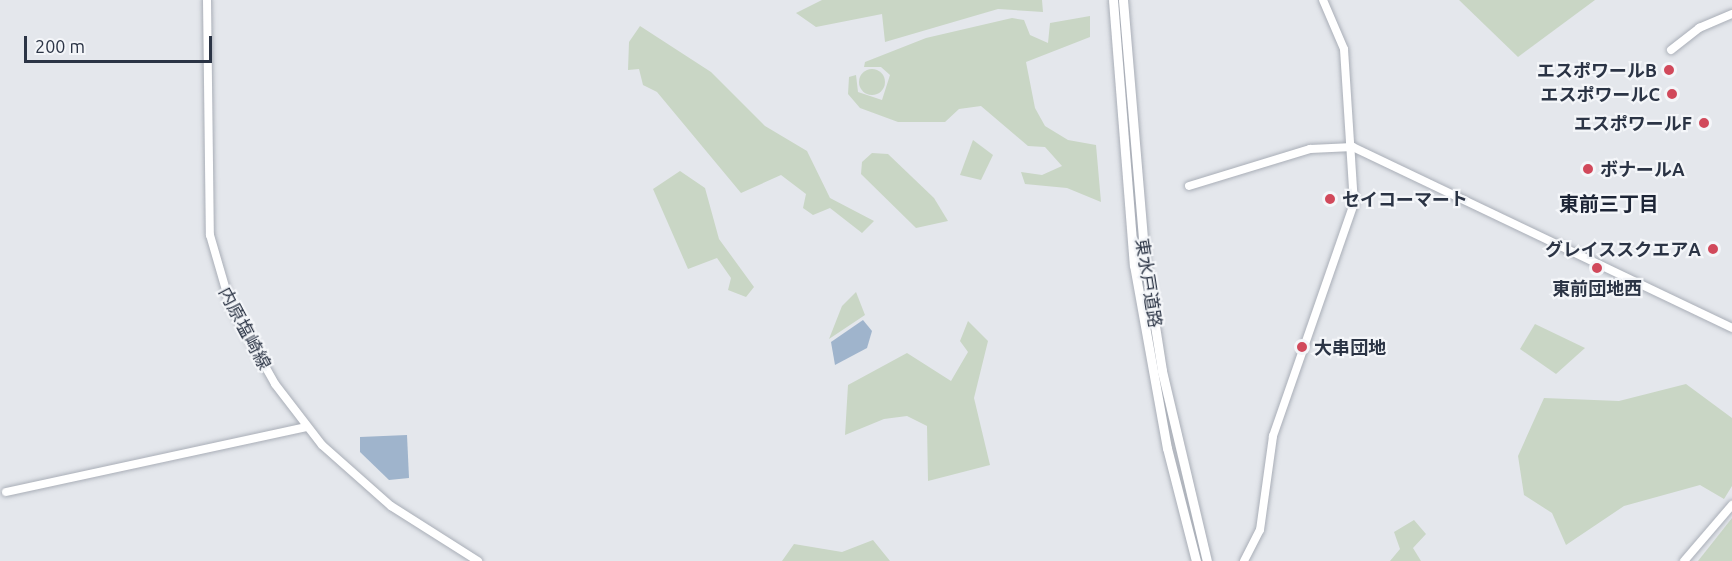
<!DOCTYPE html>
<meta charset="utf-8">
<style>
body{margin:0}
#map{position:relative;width:1732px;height:561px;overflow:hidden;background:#e4e7ec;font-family:Ubuntu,"Noto Sans JP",sans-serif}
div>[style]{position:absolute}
.green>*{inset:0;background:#c9d6c5}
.round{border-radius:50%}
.water>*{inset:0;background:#9fb4cc}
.roads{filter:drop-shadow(0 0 2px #a9aeb7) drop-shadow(0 0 2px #a9aeb7)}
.secondary>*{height:8px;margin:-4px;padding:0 4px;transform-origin:4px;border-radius:4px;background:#fff}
.primary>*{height:8px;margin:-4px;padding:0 4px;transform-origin:4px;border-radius:4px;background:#fff}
.highway>*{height:9px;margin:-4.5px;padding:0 4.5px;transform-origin:4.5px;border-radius:4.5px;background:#fff}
.dots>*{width:16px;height:16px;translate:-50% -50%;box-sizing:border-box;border:3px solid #f4f6f9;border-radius:50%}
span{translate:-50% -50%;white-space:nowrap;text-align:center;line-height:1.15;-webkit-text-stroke:4.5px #f4f6f9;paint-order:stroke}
.poi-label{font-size:18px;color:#2b3445;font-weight:700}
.right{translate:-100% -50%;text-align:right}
.left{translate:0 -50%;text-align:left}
.street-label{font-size:18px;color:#2b3445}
.neighbourhood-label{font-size:20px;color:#1d2536;font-weight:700}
.scale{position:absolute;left:24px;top:36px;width:188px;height:27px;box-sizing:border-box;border:3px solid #2b3445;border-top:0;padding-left:8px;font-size:18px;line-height:21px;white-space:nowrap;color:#2b3445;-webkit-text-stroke:4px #f4f6f9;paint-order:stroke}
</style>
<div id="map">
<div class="green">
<div style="clip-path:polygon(822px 0,1042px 0,1043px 12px,998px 9px,885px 42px,882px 14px,816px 27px,796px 13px)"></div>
<div style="clip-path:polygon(1459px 0,1595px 0,1518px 57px)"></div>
<div style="clip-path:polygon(1090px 16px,1090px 37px,1026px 62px,1035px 108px,1045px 126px,1068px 140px,1096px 145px,1101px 202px,1067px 188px,1025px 184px,1021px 172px,1042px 175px,1062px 166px,1045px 147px,1028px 146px,981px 106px,959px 109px,945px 122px,898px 122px,860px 108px,848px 94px,849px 77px,856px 75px,858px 92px,882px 100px,890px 75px,881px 67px,864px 67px,865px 62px,926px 38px,1012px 18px,1024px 20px,1030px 35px,1048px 43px,1050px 23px)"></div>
<div style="clip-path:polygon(640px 26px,711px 72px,765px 126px,807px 151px,830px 198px,874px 221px,862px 233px,830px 208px,813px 215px,803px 208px,806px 194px,781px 175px,741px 193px,657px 92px,643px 85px,639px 69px,628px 70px,629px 42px)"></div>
<div class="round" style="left:859px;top:69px;width:26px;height:26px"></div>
<div style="clip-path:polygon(973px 140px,993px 155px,981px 180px,960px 175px)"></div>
<div style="clip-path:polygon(872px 153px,888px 154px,934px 198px,948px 221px,916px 228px,861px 174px,862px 162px)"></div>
<div style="clip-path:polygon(680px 171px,705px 188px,719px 239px,754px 287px,746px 297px,728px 290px,731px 278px,717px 258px,688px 269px,653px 189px)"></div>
<div style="clip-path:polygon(856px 292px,865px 315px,829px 339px,842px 306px)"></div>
<div style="clip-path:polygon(968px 321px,988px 341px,974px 398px,990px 465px,928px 481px,927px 426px,907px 416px,884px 419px,845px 435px,848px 385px,907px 353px,951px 381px,968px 352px,960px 341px)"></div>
<div style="clip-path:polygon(1535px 324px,1585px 348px,1556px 374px,1520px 349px)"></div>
<div style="clip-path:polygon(1686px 384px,1732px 418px,1732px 486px,1724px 499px,1700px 485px,1624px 506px,1566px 545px,1552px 513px,1524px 495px,1518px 456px,1544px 398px,1619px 401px)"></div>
<div style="clip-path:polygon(1732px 518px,1732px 561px,1698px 561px)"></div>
<div style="clip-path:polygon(1414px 520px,1426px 534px,1413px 548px,1421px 561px,1390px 561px,1400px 549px,1394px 532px)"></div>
<div style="clip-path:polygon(873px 540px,890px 561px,782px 561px,794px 544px,842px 552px)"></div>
</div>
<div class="water">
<div style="clip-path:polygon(863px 320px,872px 331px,867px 348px,835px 365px,831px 342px)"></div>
<div style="clip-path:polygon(407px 435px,409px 478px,389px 480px,360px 452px,360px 437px)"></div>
</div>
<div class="roads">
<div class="secondary">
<div style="left:1671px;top:50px;width:36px;rotate:-38deg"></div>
<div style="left:1699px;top:28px;width:36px;rotate:-23deg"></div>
<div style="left:1189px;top:186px;width:127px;rotate:-17deg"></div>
<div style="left:1310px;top:149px;width:43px;rotate:-2.7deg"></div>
<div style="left:1353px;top:147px;width:420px;rotate:25.5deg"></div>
<div style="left:6px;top:492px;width:307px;rotate:-12.2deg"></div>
<div style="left:1244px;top:561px;width:35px;rotate:-63deg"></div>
<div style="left:1260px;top:530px;width:95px;rotate:-82.1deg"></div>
<div style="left:1273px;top:436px;width:246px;rotate:-70.8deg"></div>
<div style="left:1354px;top:204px;width:155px;rotate:-93.7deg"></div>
<div style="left:1344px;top:49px;width:53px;rotate:-113.2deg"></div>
<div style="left:1684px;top:561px;width:74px;rotate:-49.4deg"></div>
</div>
<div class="primary">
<div style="left:207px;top:0;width:235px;rotate:89.3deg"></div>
<div style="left:210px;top:235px;width:72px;rotate:73.8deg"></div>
<div style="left:230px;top:304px;width:92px;rotate:60.6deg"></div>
<div style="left:275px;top:384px;width:77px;rotate:52.4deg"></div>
<div style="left:322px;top:445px;width:92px;rotate:41.5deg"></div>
<div style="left:391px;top:506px;width:103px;rotate:32.3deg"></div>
</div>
<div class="highway">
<div style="left:1113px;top:0;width:266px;rotate:85.5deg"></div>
<div style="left:1134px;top:265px;width:186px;rotate:79.8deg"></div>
<div style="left:1167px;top:448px;width:117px;rotate:75.6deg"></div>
<div style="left:1123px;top:0;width:263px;rotate:85.2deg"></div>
<div style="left:1145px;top:262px;width:110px;rotate:81.1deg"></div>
<div style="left:1162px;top:371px;width:195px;rotate:76.7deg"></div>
</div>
</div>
<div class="dots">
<div style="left:1669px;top:70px;background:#d1495b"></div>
<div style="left:1672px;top:94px;background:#d1495b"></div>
<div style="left:1704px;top:123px;background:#d1495b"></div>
<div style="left:1588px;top:169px;background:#d1495b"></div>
<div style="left:1330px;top:199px;background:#d1495b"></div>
<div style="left:1713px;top:249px;background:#d1495b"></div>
<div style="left:1597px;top:268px;background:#d1495b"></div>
<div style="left:1302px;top:347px;background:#d1495b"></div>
</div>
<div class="poi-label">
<span class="right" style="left:1657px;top:70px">エスポワールB</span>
<span class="right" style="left:1660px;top:94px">エスポワールC</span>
<span class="right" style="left:1692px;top:123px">エスポワールF</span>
<span class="left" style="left:1600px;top:169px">ボナールA</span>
<span class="left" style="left:1342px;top:199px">セイコーマート</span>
<span class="right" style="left:1701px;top:249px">グレイススクエアA</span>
<span style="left:1597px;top:288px">東前団地西</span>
<span class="left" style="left:1314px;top:347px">大串団地</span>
</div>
<div class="street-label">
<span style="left:1149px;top:283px;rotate:81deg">東水戸道路</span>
<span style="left:245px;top:328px;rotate:62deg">内原塩崎線</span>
</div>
<div class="neighbourhood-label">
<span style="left:1609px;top:203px">東前三丁目</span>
</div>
<div class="scale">200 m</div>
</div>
